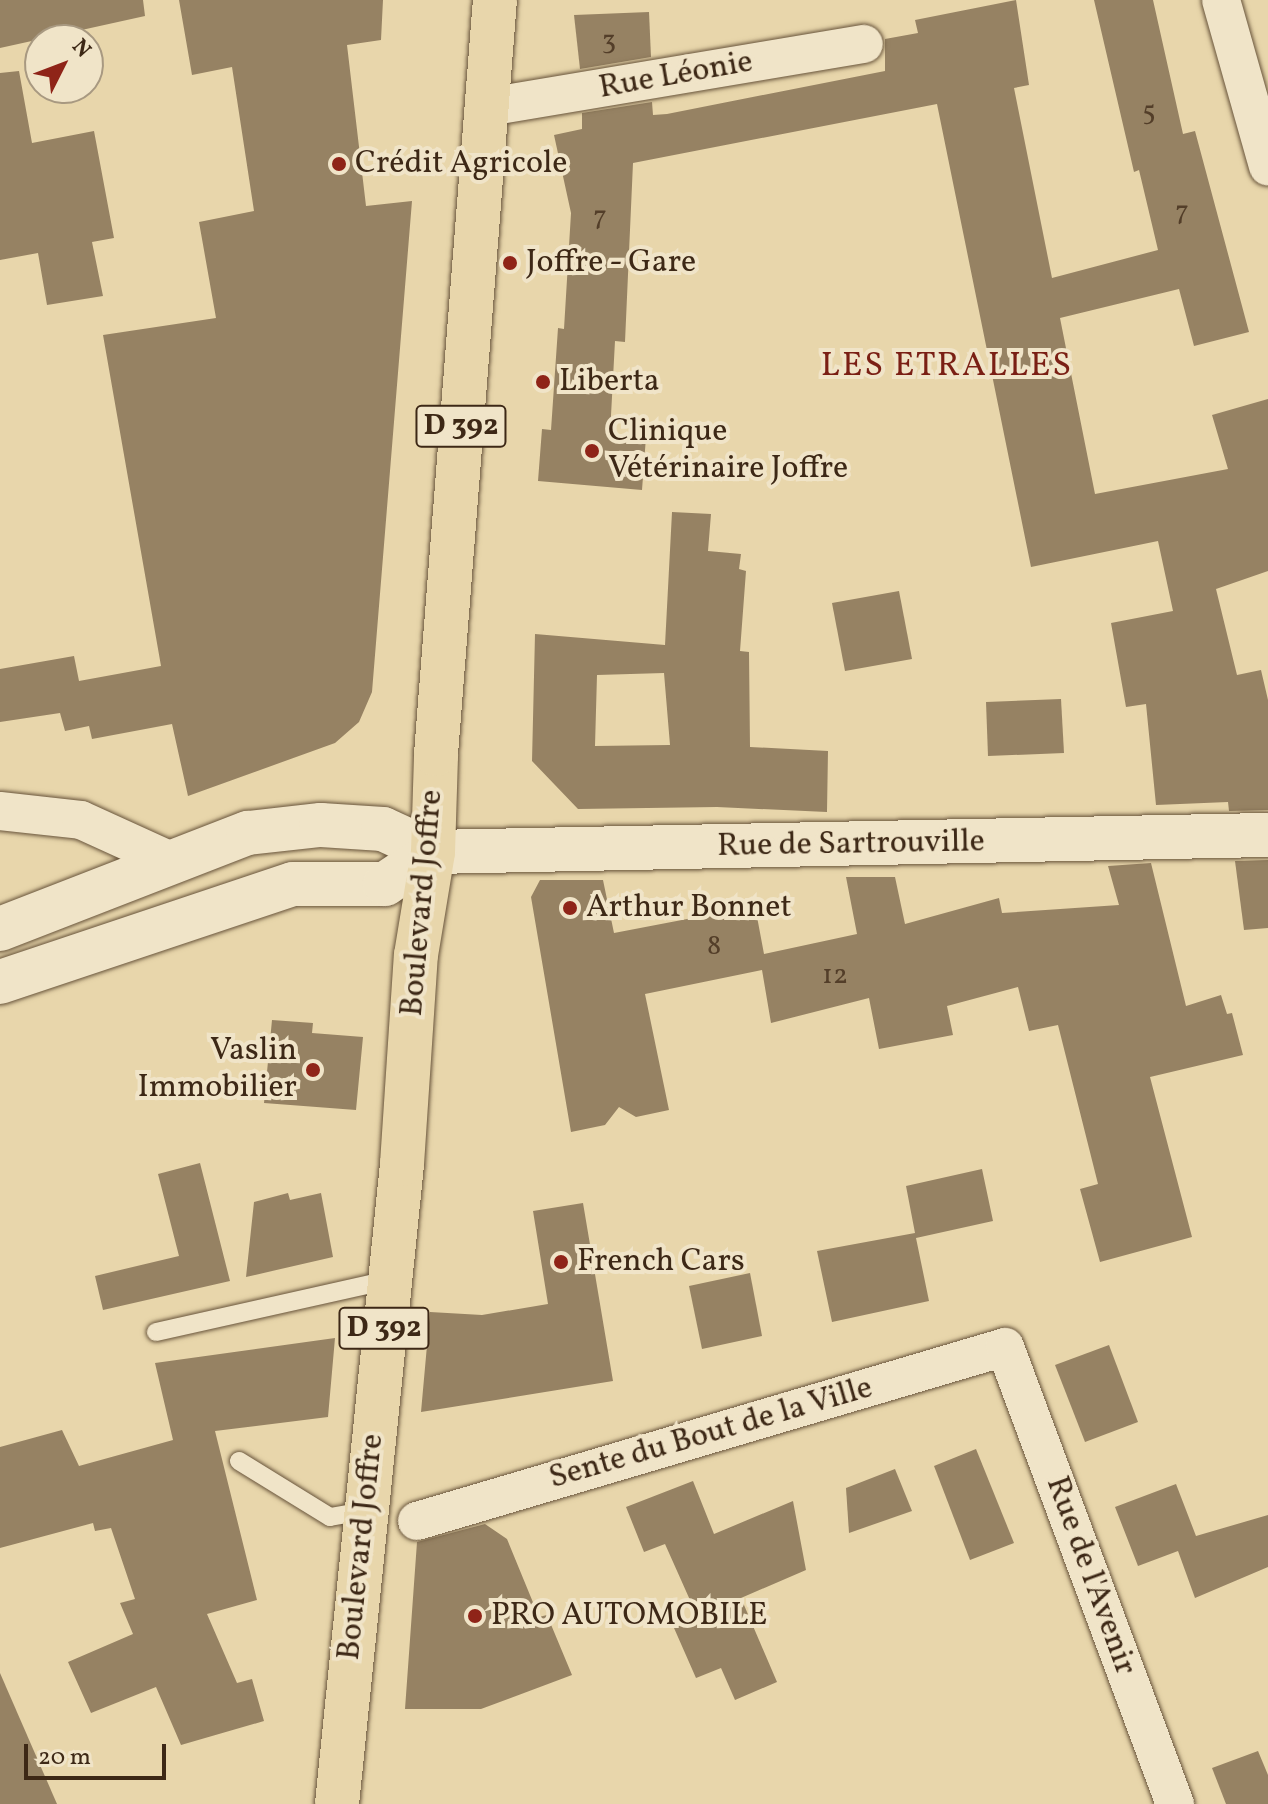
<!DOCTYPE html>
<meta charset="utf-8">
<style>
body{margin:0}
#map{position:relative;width:1268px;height:1804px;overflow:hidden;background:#e8d6ab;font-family:Vollkorn,serif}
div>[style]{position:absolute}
.building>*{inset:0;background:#968263}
.roads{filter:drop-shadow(0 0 2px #68543b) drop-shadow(0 0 2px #68543b)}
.service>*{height:18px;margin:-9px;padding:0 9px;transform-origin:9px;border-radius:9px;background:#f0e4c8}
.minor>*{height:38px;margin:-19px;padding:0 19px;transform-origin:19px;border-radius:19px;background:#f0e4c8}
.secondary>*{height:44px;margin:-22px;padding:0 22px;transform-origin:22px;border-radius:22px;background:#f0e4c8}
.primary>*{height:44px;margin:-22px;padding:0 22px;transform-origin:22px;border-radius:22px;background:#e8d6ab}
.dots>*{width:22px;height:22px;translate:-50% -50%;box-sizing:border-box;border:4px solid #f0e4c8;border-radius:50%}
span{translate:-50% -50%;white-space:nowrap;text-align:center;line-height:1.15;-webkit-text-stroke:8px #f0e4c8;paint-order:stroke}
.number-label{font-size:28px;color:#533e29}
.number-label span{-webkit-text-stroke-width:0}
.shield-label span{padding:2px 6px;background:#f0e4c8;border:2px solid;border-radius:6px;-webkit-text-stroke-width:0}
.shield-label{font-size:30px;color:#3d2816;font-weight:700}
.street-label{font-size:32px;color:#3d2816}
.poi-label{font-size:32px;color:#3d2816}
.left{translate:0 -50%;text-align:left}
.right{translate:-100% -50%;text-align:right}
.neighbourhood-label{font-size:34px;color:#7a1f14;letter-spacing:2px}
.north{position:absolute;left:24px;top:24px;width:80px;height:80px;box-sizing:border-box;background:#f0e4c8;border:2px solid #a89981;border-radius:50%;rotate:48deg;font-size:22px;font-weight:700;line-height:32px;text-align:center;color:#3d2816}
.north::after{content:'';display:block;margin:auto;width:28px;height:36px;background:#8f2418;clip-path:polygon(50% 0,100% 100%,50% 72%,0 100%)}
.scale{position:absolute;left:24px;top:1744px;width:142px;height:36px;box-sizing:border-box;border:4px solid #3d2816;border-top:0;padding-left:10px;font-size:24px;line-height:28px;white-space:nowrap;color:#3d2816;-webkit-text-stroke:6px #f0e4c8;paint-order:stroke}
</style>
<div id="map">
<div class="building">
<div style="clip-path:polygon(0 0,143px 0,145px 16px,0 48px)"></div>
<div style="clip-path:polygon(179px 0,383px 0,381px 40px,347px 45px,366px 206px,412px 201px,372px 692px,359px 722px,335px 743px,188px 796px,172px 724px,92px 739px,89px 726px,65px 731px,60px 713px,0 722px,0 669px,74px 656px,79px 681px,161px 666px,103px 335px,216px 318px,199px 222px,254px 211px,232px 67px,192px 75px)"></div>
<div style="clip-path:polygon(1016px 0,1029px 85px,1014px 88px,1052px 278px,1158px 250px,1139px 170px,1134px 172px,1094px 0,1153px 0,1183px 134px,1195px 131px,1249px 332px,1194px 346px,1179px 289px,1060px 318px,1095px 494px,1228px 469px,1212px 415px,1268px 399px,1268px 571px,1216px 589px,1237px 675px,1261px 670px,1268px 700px,1268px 810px,1229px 811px,1228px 802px,1156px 805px,1146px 704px,1126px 707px,1111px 623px,1173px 611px,1158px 541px,1031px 567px,937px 104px,633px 163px,625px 342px,615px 341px,610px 434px,646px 437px,642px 490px,538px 481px,542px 429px,551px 430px,558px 328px,564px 329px,571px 213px,554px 135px,582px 129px,582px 113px,652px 102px,653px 115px,667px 114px,885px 71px,885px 39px,918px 33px,915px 20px)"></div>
<div style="clip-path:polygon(649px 12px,651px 57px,580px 69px,574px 15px)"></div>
<div style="clip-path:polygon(19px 71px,32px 143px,94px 131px,114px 238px,92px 242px,103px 296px,47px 305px,38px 253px,0 260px,0 73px)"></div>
<div style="clip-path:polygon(evenodd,672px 512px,711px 514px,708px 551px,741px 554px,739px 569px,746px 571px,740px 651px,749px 652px,750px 747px,828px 751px,827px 812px,717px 807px,578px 809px,532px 761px,535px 634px,665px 645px,672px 512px,664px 673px,670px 745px,595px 746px,597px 675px,664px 673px)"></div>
<div style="clip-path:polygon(899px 591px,912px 659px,845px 671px,832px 603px)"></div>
<div style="clip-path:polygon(1061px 699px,1064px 753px,988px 756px,986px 702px)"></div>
<div style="clip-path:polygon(1268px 860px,1268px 928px,1244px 930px,1235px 861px)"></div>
<div style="clip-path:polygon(1151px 863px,1186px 1006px,1221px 995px,1227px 1014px,1232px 1013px,1243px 1055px,1150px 1077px,1192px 1237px,1100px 1262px,1080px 1189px,1098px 1184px,1058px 1025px,1029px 1031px,1018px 987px,947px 1006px,953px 1035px,879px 1049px,869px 998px,771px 1023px,762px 970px,645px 994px,669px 1110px,636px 1117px,619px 1107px,605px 1125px,571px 1132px,531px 897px,540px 880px,603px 880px,614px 933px,755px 906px,764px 954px,857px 934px,846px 877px,895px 877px,905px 924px,999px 898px,1002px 913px,1119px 905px,1108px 866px)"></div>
<div style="clip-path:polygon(272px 1020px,313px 1023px,312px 1033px,363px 1037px,356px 1110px,264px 1103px)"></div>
<div style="clip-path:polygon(200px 1163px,230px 1281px,103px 1310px,95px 1276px,179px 1256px,158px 1174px)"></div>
<div style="clip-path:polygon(982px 1169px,993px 1221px,916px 1238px,929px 1301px,832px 1322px,817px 1251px,915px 1233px,906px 1186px)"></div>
<div style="clip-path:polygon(288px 1193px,290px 1200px,321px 1193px,333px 1257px,246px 1277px,254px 1202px)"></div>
<div style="clip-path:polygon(583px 1203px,613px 1381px,421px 1412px,430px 1312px,482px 1315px,548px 1304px,533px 1211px)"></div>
<div style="clip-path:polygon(750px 1273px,762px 1336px,702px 1349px,689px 1286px)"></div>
<div style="clip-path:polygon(335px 1338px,328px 1417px,215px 1431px,257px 1600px,207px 1614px,237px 1683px,252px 1679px,264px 1721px,181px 1745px,156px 1687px,91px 1713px,68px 1662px,133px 1634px,120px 1603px,135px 1599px,111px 1528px,95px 1531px,93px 1523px,0 1548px,0 1447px,62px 1430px,79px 1466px,173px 1440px,155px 1363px)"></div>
<div style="clip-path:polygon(1109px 1345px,1138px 1422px,1085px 1442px,1055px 1365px)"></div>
<div style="clip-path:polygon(976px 1449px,1014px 1543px,970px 1560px,934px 1466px)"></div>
<div style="clip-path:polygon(895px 1469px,912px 1511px,849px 1533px,846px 1488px)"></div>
<div style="clip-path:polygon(693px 1481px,714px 1534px,793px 1501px,806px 1570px,741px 1598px,777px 1682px,735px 1700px,721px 1668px,696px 1678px,674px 1628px,698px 1618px,665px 1544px,644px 1552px,626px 1507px)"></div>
<div style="clip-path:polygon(1176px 1484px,1196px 1536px,1268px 1515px,1268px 1567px,1195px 1598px,1178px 1551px,1138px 1566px,1115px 1507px)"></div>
<div style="clip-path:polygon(485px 1524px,507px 1539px,539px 1617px,547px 1615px,572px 1675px,481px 1709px,405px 1709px,417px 1542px)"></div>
<div style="clip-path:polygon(0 1673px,57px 1804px,0 1804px)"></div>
<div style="clip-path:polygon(1258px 1751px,1268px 1775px,1268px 1804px,1226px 1804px,1212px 1768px)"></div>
</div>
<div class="roads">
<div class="service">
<div style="left:156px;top:1332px;width:239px;rotate:-12.6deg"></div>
<div style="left:239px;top:1461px;width:107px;rotate:31.6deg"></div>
<div style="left:330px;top:1517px;width:36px;rotate:-10deg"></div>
</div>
<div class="minor">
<div style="left:1221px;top:0;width:173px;rotate:74.2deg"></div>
<div style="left:487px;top:107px;width:382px;rotate:-9.5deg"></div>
<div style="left:0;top:811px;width:81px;rotate:6.3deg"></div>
<div style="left:81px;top:820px;width:99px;rotate:24.5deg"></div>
<div style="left:417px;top:1521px;width:613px;rotate:-16.48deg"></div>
<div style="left:1005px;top:1347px;width:488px;rotate:69.6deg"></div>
</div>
<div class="secondary">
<div style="left:0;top:929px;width:266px;rotate:-21.2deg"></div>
<div style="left:248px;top:833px;width:73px;rotate:-6.3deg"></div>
<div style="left:321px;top:825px;width:62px;rotate:3.7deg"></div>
<div style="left:383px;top:829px;width:55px;rotate:24.7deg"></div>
<div style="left:433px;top:852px;width:835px;rotate:-1.17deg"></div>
<div style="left:0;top:982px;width:309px;rotate:-18.5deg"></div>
<div style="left:293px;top:884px;width:92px"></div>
<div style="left:385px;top:884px;width:58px;rotate:-33.7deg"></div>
</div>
<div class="primary">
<div style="left:337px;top:1804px;width:643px;rotate:-84.2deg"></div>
<div style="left:402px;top:1164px;width:209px;rotate:-86.2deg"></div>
<div style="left:416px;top:955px;width:104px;rotate:-80.6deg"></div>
<div style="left:433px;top:852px;width:98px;rotate:-88.2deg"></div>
<div style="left:436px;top:754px;width:756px;rotate:-85.53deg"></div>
</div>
</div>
<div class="dots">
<div style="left:339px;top:164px;background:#8f2418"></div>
<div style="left:510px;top:263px;background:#8f2418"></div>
<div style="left:543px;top:382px;background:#8f2418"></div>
<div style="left:592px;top:451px;background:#8f2418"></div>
<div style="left:570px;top:908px;background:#8f2418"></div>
<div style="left:313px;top:1070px;background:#8f2418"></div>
<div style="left:561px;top:1262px;background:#8f2418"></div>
<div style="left:475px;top:1616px;background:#8f2418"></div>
</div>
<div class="number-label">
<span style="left:609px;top:42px">3</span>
<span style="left:1149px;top:113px">5</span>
<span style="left:1182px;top:212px">7</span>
<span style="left:600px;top:217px">7</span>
<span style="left:714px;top:947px">8</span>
<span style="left:835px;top:976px">12</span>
</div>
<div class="shield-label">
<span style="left:461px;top:426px">D 392</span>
<span style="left:384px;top:1328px">D 392</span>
</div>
<div class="street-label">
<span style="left:676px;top:76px;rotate:-10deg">Rue Léonie</span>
<span style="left:851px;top:845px;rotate:-1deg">Rue de Sartrouville</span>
<span style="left:423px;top:903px;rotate:-85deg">Boulevard Joffre</span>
<span style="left:711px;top:1434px;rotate:-16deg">Sente du Bout de la Ville</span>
<span style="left:362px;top:1547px;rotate:-84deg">Boulevard Joffre</span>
<span style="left:1090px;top:1576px;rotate:70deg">Rue de l'Avenir</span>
</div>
<div class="poi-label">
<span class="left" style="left:355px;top:164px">Crédit Agricole</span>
<span class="left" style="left:526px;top:263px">Joffre - Gare</span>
<span class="left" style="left:559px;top:382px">Liberta</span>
<span class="left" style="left:608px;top:451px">Clinique<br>Vétérinaire Joffre</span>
<span class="left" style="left:586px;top:908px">Arthur Bonnet</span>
<span class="right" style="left:297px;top:1070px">Vaslin<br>Immobilier</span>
<span class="left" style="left:577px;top:1262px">French Cars</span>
<span class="left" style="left:491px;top:1616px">PRO AUTOMOBILE</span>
</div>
<div class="neighbourhood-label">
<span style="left:947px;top:367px">LES ETRALLES</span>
</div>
<div class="north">N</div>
<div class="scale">20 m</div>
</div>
